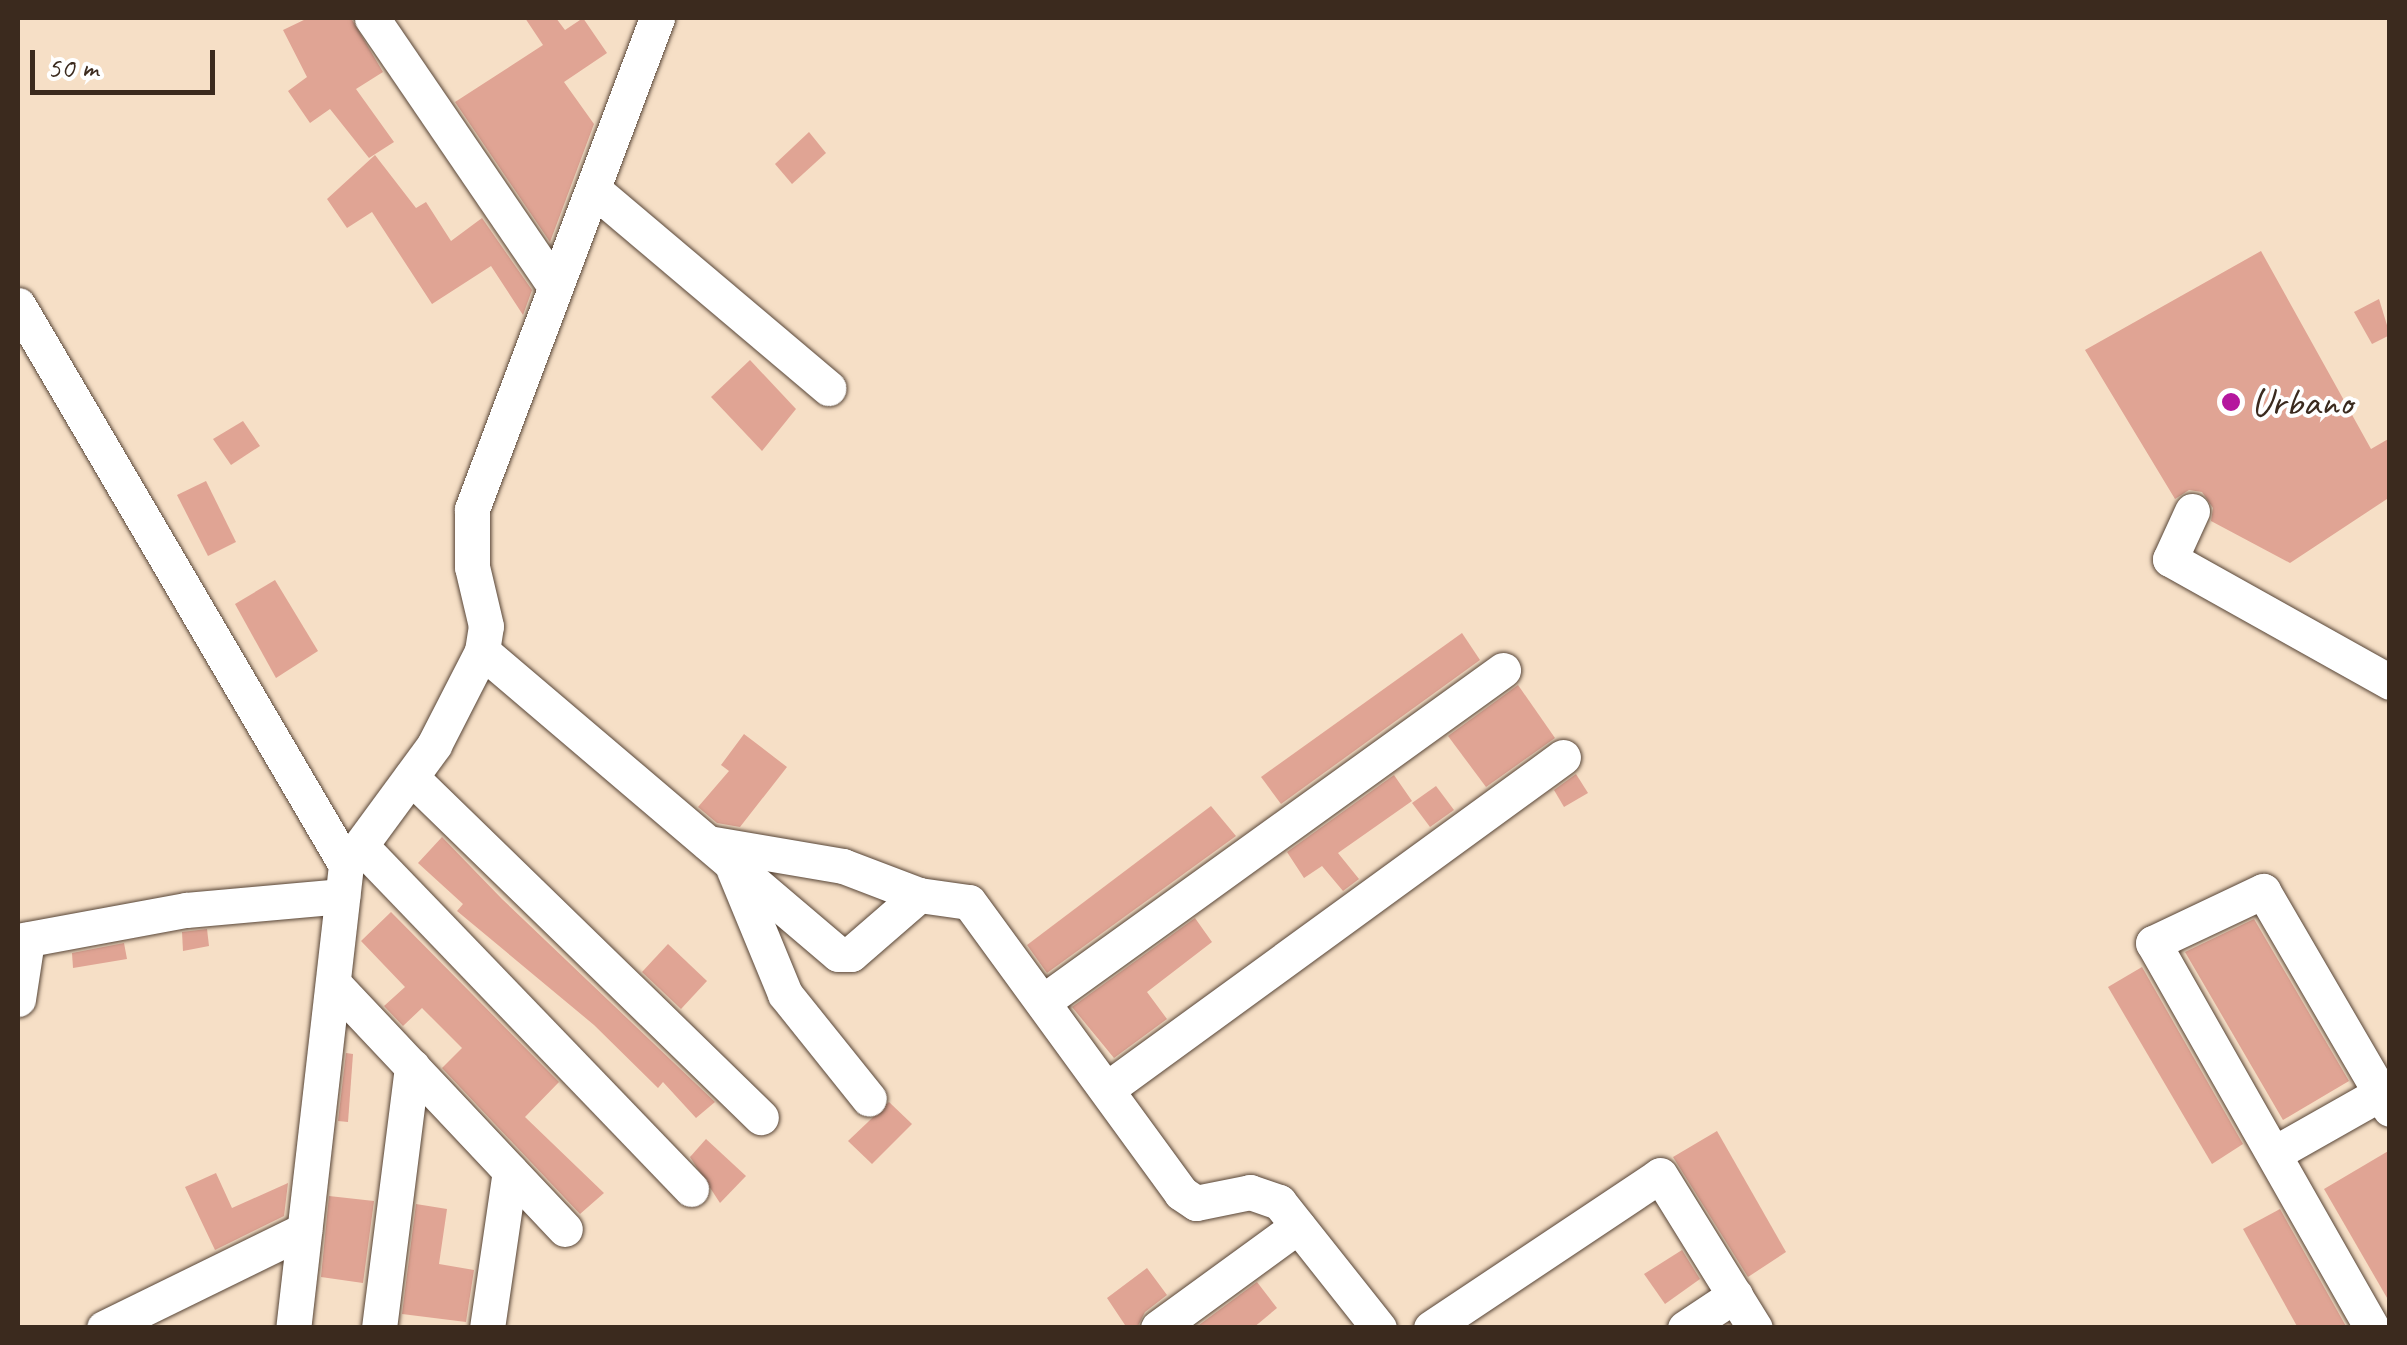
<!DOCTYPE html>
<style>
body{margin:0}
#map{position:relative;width:2407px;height:1345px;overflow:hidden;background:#f6dfc6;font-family:Caveat,sans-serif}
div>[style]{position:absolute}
.building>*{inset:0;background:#e0a494}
.roads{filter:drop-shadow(0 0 2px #574537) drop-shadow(0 0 2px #574537)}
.minor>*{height:35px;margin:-17.5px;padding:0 17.5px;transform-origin:17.5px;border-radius:17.5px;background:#fff}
.dots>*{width:28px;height:28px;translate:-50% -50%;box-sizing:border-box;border:5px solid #fff;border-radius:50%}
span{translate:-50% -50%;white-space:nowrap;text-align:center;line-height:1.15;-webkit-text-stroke:8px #fff;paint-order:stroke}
.poi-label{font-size:40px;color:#3b2a1e}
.left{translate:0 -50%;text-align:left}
.frame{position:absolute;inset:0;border:20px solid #3b2a1e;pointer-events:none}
.scale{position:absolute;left:30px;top:50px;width:185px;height:45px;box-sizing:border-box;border:5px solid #3b2a1e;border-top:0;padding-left:12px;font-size:30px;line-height:35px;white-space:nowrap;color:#3b2a1e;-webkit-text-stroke:8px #fff;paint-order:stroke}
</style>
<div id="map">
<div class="building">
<div style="clip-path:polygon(308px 18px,351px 18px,383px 72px,356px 89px,394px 142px,369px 158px,330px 109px,310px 123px,288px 91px,307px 77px,283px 30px)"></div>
<div style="clip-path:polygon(525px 18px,556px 18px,565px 30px,583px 18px,607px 53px,564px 82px,594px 124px,550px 242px,455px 102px,543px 45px)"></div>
<div style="clip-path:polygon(809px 132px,826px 153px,792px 184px,775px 164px)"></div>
<div style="clip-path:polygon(375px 155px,416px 208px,426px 202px,451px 241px,482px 218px,532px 290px,523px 315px,491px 266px,432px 304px,372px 212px,347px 228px,327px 199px)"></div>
<div style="clip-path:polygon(2261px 251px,2371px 449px,2390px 438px,2390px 497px,2290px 563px,2211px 521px,2213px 508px,2202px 492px,2189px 490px,2175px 499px,2085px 350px)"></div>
<div style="clip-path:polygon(2379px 299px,2390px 335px,2372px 344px,2354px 312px)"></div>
<div style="clip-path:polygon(750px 360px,796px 409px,762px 451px,711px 397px)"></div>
<div style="clip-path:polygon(243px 421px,260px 446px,231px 465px,213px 439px)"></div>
<div style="clip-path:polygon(206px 481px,236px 542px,208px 556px,177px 495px)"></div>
<div style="clip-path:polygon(275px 580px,318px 651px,276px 678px,235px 604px)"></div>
<div style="clip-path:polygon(1462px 633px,1480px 660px,1281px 804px,1261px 777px)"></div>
<div style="clip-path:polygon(1518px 685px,1555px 738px,1486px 787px,1448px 736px)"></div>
<div style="clip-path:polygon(744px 734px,787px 767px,740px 827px,717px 823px,698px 807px,729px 771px,721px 765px)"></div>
<div style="clip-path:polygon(1576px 774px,1588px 793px,1564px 807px,1554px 790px)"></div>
<div style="clip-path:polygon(1394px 775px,1412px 801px,1338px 853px,1359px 879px,1343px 891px,1322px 866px,1304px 878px,1287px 852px)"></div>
<div style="clip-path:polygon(1436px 786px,1454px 810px,1430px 827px,1412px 803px)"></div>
<div style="clip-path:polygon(1211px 806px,1236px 836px,1047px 973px,1027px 945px)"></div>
<div style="clip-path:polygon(442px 837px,502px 899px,715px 1102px,696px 1118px,663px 1082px,658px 1088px,594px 1025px,457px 911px,463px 904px,418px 863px)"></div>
<div style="clip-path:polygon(391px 912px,559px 1082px,525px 1117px,604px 1193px,580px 1214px,442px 1068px,462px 1048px,422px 1008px,403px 1026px,384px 1006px,405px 987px,361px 941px)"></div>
<div style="clip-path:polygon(1195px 918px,1212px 942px,1147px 992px,1167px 1019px,1114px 1058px,1072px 1007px)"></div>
<div style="clip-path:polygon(2254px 919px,2349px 1081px,2283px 1120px,2185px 952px)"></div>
<div style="clip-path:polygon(207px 929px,209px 946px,183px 951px,182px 932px)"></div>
<div style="clip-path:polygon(124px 943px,127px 959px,73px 968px,72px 953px)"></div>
<div style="clip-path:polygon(668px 944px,707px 981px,681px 1009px,642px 972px)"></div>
<div style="clip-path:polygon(2142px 967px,2243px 1144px,2212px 1164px,2108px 987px)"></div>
<div style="clip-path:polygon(346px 1053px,353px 1054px,348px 1122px,338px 1121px)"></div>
<div style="clip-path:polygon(889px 1102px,912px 1124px,872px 1164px,848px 1141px)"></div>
<div style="clip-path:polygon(1717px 1131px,1786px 1252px,1748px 1277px,1673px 1157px)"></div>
<div style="clip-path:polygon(706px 1139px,746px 1176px,720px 1203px,690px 1157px)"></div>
<div style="clip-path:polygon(2390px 1150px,2390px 1303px,2324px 1189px)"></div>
<div style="clip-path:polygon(216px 1173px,232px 1208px,288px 1183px,284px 1216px,215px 1250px,185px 1187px)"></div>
<div style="clip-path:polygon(329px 1196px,374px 1201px,363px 1283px,321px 1277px)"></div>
<div style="clip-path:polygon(416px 1204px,447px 1209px,439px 1264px,474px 1270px,466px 1322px,402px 1314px)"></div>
<div style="clip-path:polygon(2280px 1209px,2347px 1328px,2298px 1328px,2243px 1229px)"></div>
<div style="clip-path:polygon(1682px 1250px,1700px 1279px,1665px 1304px,1644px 1274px)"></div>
<div style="clip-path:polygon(1147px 1268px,1167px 1295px,1145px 1312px,1137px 1328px,1127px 1328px,1107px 1298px)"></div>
<div style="clip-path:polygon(1257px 1282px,1277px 1308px,1253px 1328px,1195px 1328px)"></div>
</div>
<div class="roads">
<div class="minor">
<div style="left:372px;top:18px;width:323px;rotate:55.7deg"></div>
<div style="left:594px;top:190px;width:307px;rotate:40.2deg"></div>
<div style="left:18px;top:305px;width:649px;rotate:59.64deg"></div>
<div style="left:346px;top:865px;width:466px;rotate:96.5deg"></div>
<div style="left:2192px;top:511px;width:53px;rotate:114.6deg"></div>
<div style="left:2170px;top:559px;width:252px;rotate:29.2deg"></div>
<div style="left:482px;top:651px;width:467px;rotate:40.4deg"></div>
<div style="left:838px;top:954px;width:13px"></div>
<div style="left:851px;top:954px;width:90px;rotate:-40.9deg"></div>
<div style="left:919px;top:895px;width:50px;rotate:8deg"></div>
<div style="left:969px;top:902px;width:360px;rotate:53.9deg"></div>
<div style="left:1181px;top:1193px;width:18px;rotate:34deg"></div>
<div style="left:1196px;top:1203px;width:55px;rotate:-11.5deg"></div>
<div style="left:1250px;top:1192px;width:31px;rotate:19deg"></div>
<div style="left:1279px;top:1202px;width:161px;rotate:51.6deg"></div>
<div style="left:411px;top:777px;width:488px;rotate:44.2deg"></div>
<div style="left:708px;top:843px;width:137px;rotate:9.7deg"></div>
<div style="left:843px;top:866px;width:81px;rotate:20.9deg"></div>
<div style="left:361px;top:846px;width:476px;rotate:46.1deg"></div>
<div style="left:346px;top:865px;width:149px;rotate:-53.7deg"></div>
<div style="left:434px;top:745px;width:106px;rotate:-62.9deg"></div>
<div style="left:482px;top:651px;width:25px;rotate:-81deg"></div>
<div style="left:486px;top:626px;width:61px;rotate:-103.3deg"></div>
<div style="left:472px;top:567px;width:58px;rotate:-90deg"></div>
<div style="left:472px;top:509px;width:525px;rotate:-69.35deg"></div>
<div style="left:734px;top:870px;width:134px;rotate:67.6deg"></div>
<div style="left:785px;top:994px;width:134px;rotate:51.3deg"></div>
<div style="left:18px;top:941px;width:171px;rotate:-10.5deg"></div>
<div style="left:186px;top:910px;width:157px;rotate:-5.1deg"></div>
<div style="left:333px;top:983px;width:338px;rotate:46.7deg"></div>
<div style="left:18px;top:999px;width:60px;rotate:-81.3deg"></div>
<div style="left:1044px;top:1001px;width:566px;rotate:-35.8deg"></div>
<div style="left:1107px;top:1089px;width:564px;rotate:-36.06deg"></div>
<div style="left:2275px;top:1153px;width:132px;rotate:-29.5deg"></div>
<div style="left:104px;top:1328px;width:223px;rotate:-26.1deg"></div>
<div style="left:379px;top:1328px;width:264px;rotate:-82.8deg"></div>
<div style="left:487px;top:1328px;width:159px;rotate:-81.7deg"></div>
<div style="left:1158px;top:1328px;width:173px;rotate:-36.1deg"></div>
<div style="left:1431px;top:1328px;width:275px;rotate:-33.7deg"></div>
<div style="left:1660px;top:1175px;width:180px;rotate:58.2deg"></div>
<div style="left:1685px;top:1328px;width:60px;rotate:-33.4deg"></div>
<div style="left:2372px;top:1328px;width:443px;rotate:-119.6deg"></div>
<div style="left:2153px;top:943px;width:122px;rotate:-25.3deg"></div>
<div style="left:2263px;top:891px;width:252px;rotate:59.8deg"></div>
</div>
</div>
<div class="dots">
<div style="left:2231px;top:402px;background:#b5179e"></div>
</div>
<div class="poi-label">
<span class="left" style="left:2251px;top:402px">Urbano</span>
</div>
<div class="frame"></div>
<div class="scale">50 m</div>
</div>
